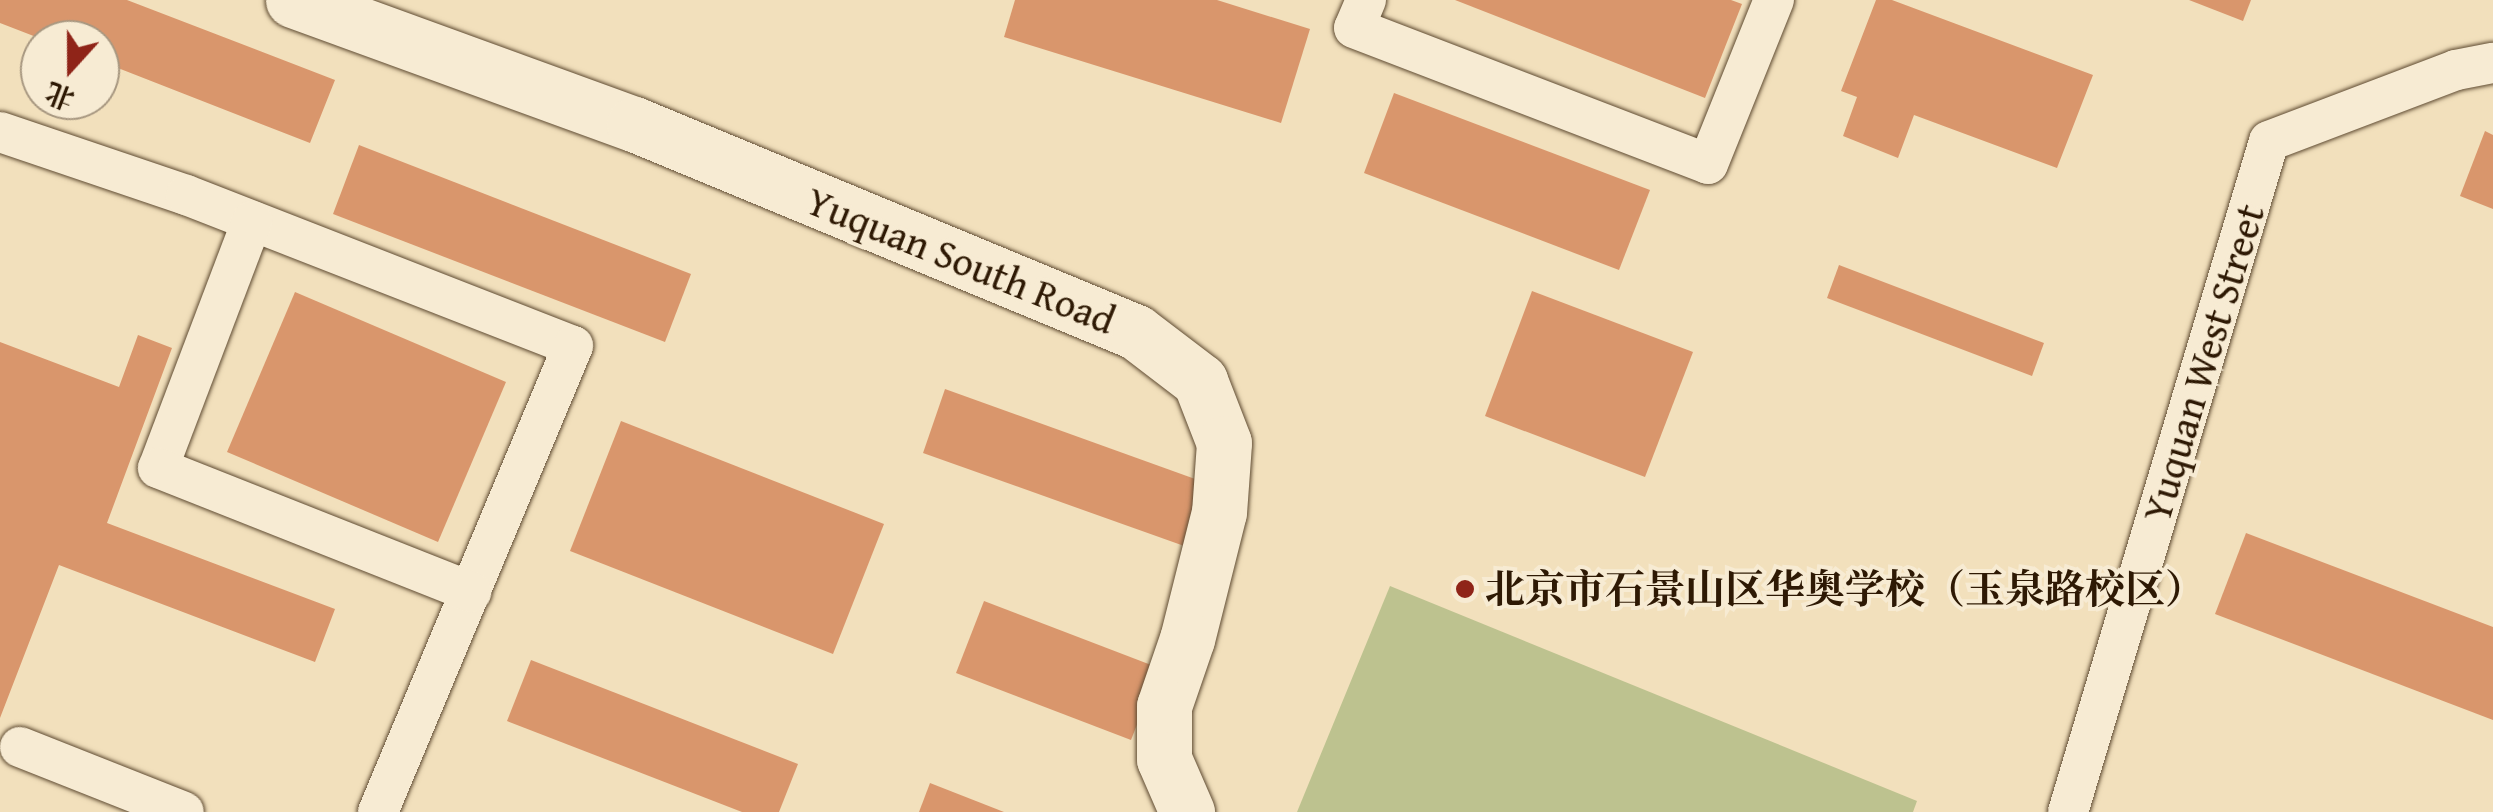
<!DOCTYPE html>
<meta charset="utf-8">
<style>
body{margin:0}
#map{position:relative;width:2493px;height:812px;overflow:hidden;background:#f2e0bc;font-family:"Gentium Book Plus","Noto Serif SC",serif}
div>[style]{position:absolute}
.green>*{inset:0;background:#bdc28f}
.building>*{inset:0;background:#d9966c}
.roads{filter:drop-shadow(0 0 2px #5f4b32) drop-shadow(0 0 2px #5f4b32)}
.street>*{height:40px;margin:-20px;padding:0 20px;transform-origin:20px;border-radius:20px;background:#f7ebd3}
.secondary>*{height:55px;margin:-27.5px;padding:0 27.5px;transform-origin:27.5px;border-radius:27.5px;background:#f7ebd3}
.dots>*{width:28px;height:28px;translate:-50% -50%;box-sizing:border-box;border:5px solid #f7ebd3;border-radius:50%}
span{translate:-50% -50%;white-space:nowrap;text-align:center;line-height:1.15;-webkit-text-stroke:8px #f7ebd3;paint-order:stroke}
.street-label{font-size:40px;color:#2e1904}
.poi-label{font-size:40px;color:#2e1904;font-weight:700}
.left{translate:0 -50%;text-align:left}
.north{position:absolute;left:20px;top:20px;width:100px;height:100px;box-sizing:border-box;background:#f7ebd3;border:2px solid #a79780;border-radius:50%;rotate:201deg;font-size:28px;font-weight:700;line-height:40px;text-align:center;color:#2e1904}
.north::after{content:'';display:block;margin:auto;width:35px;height:45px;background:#8f2418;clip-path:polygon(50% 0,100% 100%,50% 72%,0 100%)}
</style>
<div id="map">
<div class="green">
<div style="clip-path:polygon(1390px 586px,1917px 801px,1913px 812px,1297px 812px)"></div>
</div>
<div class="building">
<div style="clip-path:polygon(0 0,127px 0,335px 80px,310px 143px,100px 61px,100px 40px,44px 40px,0 23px)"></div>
<div style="clip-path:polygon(1015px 0,1217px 0,1310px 29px,1281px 123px,1004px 37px)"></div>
<div style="clip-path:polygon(1455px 0,1731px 0,1742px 4px,1705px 98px)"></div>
<div style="clip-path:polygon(1876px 0,1892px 0,2093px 75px,2057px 168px,1914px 115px,1898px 158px,1843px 136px,1857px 97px,1841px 91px)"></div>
<div style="clip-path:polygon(2189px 0,2251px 0,2243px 21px)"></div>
<div style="clip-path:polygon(1394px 93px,1650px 190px,1619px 270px,1364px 173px)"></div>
<div style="clip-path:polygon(2485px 131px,2493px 135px,2493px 209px,2460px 196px)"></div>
<div style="clip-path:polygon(359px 145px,691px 274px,665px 342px,333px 214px)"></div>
<div style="clip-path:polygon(1839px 265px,2044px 343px,2032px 376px,1827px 298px)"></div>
<div style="clip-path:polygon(1532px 291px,1693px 352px,1645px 477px,1485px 416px)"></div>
<div style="clip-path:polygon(295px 292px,506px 382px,438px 542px,227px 452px)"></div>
<div style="clip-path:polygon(138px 335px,172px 348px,107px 523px,335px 609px,315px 662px,59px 565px,0 718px,0 342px,119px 387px)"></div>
<div style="clip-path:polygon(945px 389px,1209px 484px,1187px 547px,923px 453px)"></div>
<div style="clip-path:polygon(621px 421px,884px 524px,833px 654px,570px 551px)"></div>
<div style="clip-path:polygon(2246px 533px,2493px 627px,2493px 720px,2215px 614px)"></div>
<div style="clip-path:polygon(984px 601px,1159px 668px,1131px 740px,956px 673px)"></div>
<div style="clip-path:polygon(531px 660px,798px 764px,779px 812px,742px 812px,507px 721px)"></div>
<div style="clip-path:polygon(930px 783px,1004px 812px,919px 812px)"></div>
</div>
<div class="roads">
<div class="street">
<div style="left:1366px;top:0;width:30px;rotate:113deg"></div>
<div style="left:1354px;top:28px;width:379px;rotate:21deg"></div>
<div style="left:1708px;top:164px;width:177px;rotate:-68.1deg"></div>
<div style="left:0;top:132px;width:196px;rotate:18.7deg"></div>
<div style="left:186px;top:195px;width:415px;rotate:21.3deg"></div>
<div style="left:573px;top:346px;width:505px;rotate:112.71deg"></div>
<div style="left:252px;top:221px;width:264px;rotate:110.8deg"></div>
<div style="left:158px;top:468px;width:337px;rotate:21.6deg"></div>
<div style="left:20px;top:747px;width:176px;rotate:21.6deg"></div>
<div style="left:2068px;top:812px;width:700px;rotate:-73.32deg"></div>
<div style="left:2269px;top:141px;width:200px;rotate:-20.8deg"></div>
<div style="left:2456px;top:70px;width:38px;rotate:-11deg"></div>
</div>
<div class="secondary">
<div style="left:293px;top:0;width:363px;rotate:20deg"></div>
<div style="left:634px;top:124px;width:543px;rotate:22.51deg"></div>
<div style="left:1136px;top:332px;width:81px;rotate:37.4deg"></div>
<div style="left:1200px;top:381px;width:66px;rotate:68.8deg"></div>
<div style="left:1224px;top:443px;width:69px;rotate:94.1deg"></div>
<div style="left:1219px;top:512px;width:131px;rotate:104.1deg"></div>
<div style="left:1187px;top:639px;width:71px;rotate:108.9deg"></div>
<div style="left:1164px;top:706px;width:53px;rotate:90deg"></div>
<div style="left:1164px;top:759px;width:58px;rotate:66.5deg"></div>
</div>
</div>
<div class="dots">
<div style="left:1465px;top:589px;background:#8f2418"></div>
</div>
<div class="street-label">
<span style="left:961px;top:260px;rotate:22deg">Yuquan South Road</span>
<span style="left:2203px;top:363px;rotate:-73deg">Yuquan West Street</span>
</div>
<div class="poi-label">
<span class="left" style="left:1485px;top:589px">北京市石景山区华奥学校（玉泉路校区）</span>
</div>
<div class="north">北</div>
</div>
